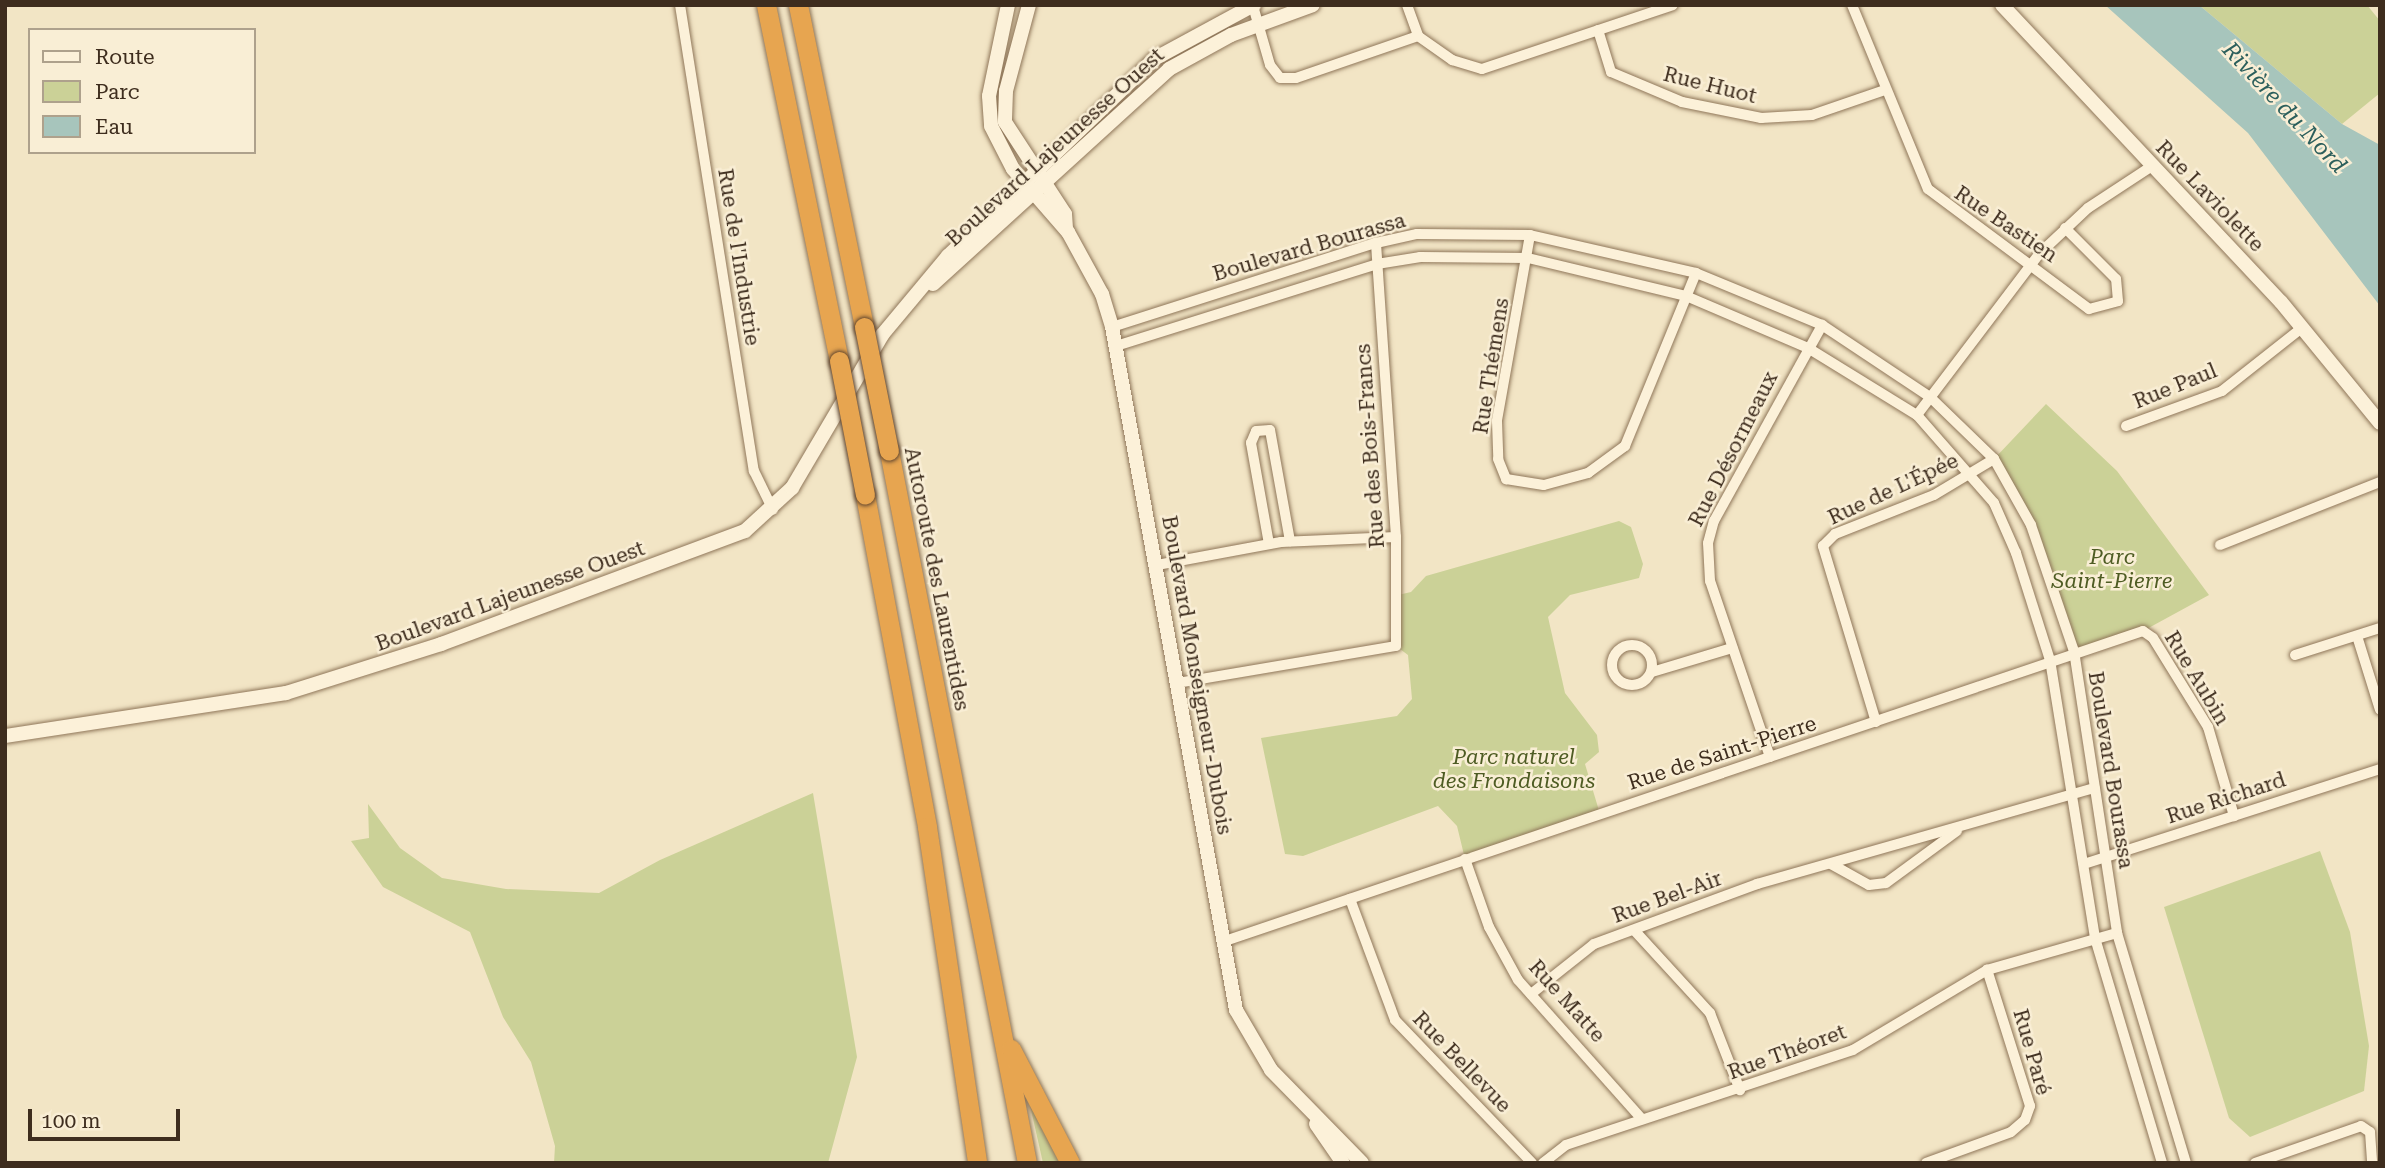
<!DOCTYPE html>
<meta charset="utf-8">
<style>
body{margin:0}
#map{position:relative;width:2385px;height:1168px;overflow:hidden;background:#f2e5c5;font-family:"Roboto Serif",serif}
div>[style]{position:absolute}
.green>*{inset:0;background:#cbd197}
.water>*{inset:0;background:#a7c5bc}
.roads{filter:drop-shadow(0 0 2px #8f7659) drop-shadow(0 0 2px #8f7659)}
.minor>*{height:10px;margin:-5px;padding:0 5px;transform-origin:5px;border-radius:5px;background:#fcf1d9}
.minor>.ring{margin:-5px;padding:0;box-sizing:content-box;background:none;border:10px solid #fcf1d9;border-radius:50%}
.tertiary>*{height:14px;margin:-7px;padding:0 7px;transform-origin:7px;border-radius:7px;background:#fcf1d9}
.motorway>*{height:19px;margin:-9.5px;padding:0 9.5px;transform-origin:9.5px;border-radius:9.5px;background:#e7a550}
.bridges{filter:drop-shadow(0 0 2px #5d432d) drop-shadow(0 0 2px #5d432d)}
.motorway-bridge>*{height:19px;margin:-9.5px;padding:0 9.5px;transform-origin:9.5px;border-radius:9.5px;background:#e7a550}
span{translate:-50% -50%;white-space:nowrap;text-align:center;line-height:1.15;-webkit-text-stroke:5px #f9eed5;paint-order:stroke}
.street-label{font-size:21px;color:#3e2d1e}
.park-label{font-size:21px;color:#4e5c23;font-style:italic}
.water-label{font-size:23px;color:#2c5f5c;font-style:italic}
.frame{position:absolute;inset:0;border:7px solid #3e2d1e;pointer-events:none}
.legend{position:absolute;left:28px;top:28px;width:228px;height:126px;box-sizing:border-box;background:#f9eed5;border:2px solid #aea18c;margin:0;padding:9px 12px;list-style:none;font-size:21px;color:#3e2d1e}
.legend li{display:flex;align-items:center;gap:14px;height:35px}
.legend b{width:35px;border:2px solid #aea18c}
.scale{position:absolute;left:28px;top:1109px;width:152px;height:32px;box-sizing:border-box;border:4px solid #3e2d1e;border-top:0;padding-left:9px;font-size:21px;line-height:24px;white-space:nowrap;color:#3e2d1e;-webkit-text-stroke:5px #f9eed5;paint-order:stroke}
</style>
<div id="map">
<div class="green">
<div style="clip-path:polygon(2199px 5px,2367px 5px,2380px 21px,2380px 93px,2342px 124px)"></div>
<div style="clip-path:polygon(2046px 404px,2117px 471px,2209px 595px,2143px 631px,2074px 651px,2030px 525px,1994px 459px)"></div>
<div style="clip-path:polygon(1619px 521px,1631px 527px,1643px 564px,1639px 578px,1570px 595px,1548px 617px,1565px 693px,1597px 735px,1599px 752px,1585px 764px,1600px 814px,1465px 859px,1457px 826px,1438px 806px,1303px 856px,1285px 854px,1261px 738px,1397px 716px,1412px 699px,1408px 655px,1396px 646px,1398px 595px,1411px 592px,1426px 576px)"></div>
<div style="clip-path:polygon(813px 793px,857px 1057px,828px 1163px,554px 1163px,555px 1146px,531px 1062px,503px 1017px,470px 932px,383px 887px,351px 841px,369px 838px,368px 804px,400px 848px,442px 878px,506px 889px,599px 893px,660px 860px)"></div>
<div style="clip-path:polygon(2320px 851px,2350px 932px,2369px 1046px,2364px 1091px,2250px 1137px,2229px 1118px,2164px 907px)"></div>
<div style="clip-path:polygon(1030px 1105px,1062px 1163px,1043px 1163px)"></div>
</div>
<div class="water">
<div style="clip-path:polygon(2105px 5px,2199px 5px,2342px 124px,2380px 145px,2380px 306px,2248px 133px)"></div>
</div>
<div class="roads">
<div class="minor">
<div style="left:680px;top:5px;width:472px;rotate:81deg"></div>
<div style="left:754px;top:471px;width:43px;rotate:64deg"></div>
<div style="left:1407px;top:5px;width:33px;rotate:70deg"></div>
<div style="left:1418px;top:36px;width:42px;rotate:35.2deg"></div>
<div style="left:1452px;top:60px;width:31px;rotate:17deg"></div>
<div style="left:1482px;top:69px;width:201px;rotate:-18.5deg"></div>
<div style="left:1852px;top:5px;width:199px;rotate:67.6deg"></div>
<div style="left:1928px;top:189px;width:201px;rotate:36.7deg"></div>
<div style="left:2089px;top:309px;width:30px;rotate:-15deg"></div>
<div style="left:2118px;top:301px;width:22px;rotate:-95deg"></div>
<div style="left:2116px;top:279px;width:72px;rotate:-135deg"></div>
<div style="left:1253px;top:6px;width:61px;rotate:73.9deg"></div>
<div style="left:1270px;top:65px;width:16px;rotate:52deg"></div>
<div style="left:1280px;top:78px;width:16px"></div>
<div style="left:1296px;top:78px;width:129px;rotate:-19deg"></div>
<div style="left:1598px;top:30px;width:44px;rotate:72.8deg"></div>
<div style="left:1611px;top:72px;width:77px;rotate:22.9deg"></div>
<div style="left:1682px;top:102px;width:81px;rotate:11.4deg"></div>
<div style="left:1761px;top:118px;width:51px;rotate:-3.4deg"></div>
<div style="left:1812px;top:115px;width:77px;rotate:-18.9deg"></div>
<div style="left:1530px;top:235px;width:189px;rotate:100.1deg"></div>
<div style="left:1497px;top:421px;width:38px;rotate:88deg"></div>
<div style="left:1498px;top:459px;width:22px;rotate:68deg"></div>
<div style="left:1506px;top:479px;width:38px;rotate:9deg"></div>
<div style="left:1544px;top:485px;width:46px;rotate:-15.3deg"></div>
<div style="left:1588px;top:473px;width:46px;rotate:-36.1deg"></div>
<div style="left:1625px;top:446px;width:187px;rotate:-67.7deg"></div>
<div style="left:1112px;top:327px;width:277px;rotate:-17.7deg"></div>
<div style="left:1376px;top:243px;width:42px;rotate:-12.4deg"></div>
<div style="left:1417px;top:234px;width:113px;rotate:0.5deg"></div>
<div style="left:1530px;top:235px;width:170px;rotate:12.9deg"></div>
<div style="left:1696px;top:273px;width:136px;rotate:22.4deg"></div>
<div style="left:1822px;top:325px;width:130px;rotate:33.7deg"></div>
<div style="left:1930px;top:397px;width:89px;rotate:44.1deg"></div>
<div style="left:1994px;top:459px;width:76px;rotate:60.7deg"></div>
<div style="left:2031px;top:525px;width:133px;rotate:71.2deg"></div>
<div style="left:2074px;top:651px;width:285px;rotate:81.3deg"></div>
<div style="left:2117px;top:933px;width:240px;rotate:73.3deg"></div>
<div style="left:1116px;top:346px;width:274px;rotate:-17.4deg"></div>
<div style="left:1377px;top:264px;width:44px;rotate:-9.2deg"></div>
<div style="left:1420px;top:257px;width:108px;rotate:0.5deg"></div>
<div style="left:1528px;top:258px;width:163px;rotate:13.5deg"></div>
<div style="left:1686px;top:296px;width:133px;rotate:23.1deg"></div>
<div style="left:1808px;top:348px;width:128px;rotate:31.6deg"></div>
<div style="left:1917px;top:415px;width:117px;rotate:48.8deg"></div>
<div style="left:1994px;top:503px;width:55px;rotate:66.3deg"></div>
<div style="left:2016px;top:553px;width:112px;rotate:72.4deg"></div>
<div style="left:2050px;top:660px;width:282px;rotate:80.8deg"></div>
<div style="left:2095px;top:938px;width:235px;rotate:73.4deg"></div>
<div style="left:1917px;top:415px;width:202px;rotate:-52.8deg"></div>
<div style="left:2039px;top:254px;width:67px;rotate:-43.2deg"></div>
<div style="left:2088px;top:208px;width:77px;rotate:-33.3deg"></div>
<div style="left:2126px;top:426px;width:102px;rotate:-20deg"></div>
<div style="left:2222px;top:391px;width:103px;rotate:-38.3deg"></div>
<div style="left:1269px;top:544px;width:103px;rotate:-100.1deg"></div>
<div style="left:1251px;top:443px;width:13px;rotate:-67deg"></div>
<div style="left:1256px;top:431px;width:14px;rotate:-4deg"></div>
<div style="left:1270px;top:430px;width:113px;rotate:79.8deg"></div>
<div style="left:2220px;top:545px;width:172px;rotate:-21.5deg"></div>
<div style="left:1157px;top:565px;width:126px;rotate:-10.5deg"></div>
<div style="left:1281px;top:542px;width:115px;rotate:-2.5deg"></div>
<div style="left:2357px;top:636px;width:77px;rotate:72.7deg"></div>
<div class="ring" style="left:1612px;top:645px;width:30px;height:30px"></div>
<div style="left:2295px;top:655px;width:89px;rotate:-17.6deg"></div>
<div style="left:1652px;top:672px;width:84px;rotate:-16.7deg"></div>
<div style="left:1177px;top:683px;width:222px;rotate:-9.6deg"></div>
<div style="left:1396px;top:646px;width:109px;rotate:-90deg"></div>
<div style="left:1396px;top:537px;width:295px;rotate:-93.9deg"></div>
<div style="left:1876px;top:722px;width:184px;rotate:-106.8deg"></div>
<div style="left:1823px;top:546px;width:17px;rotate:-45deg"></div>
<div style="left:1835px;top:534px;width:106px;rotate:-21.5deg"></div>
<div style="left:1934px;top:495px;width:70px;rotate:-31deg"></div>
<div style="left:1770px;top:757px;width:186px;rotate:-108.8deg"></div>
<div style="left:1710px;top:581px;width:38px;rotate:-93deg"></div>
<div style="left:1708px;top:543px;width:23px;rotate:-75deg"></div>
<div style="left:1714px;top:521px;width:224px;rotate:-61.1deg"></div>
<div style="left:1465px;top:859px;width:72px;rotate:70.6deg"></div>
<div style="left:1489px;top:927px;width:60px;rotate:61.3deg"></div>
<div style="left:1518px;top:980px;width:186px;rotate:48.3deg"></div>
<div style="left:1831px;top:864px;width:43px;rotate:28.9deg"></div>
<div style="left:1869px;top:885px;width:17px;rotate:-7deg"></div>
<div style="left:1886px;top:883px;width:88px;rotate:-36.2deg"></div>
<div style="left:2084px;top:864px;width:311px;rotate:-17.8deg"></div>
<div style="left:1350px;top:899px;width:129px;rotate:69.6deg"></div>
<div style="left:1395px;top:1020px;width:198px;rotate:46.2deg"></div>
<div style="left:1634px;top:930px;width:113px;rotate:47.5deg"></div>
<div style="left:1710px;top:1013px;width:83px;rotate:68.7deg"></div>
<div style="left:1222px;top:942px;width:972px;rotate:-18.66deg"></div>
<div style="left:2143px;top:631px;width:12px;rotate:35deg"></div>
<div style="left:2153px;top:638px;width:105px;rotate:58.3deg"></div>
<div style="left:2208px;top:727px;width:93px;rotate:73.7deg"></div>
<div style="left:1531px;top:994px;width:80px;rotate:-38.4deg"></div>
<div style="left:1594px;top:944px;width:174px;rotate:-20.2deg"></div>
<div style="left:1757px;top:884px;width:351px;rotate:-15.9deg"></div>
<div style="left:1543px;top:1163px;width:29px;rotate:-38deg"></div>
<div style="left:1566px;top:1145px;width:302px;rotate:-18.3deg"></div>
<div style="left:1853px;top:1050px;width:156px;rotate:-30.8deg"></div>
<div style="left:1987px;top:970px;width:135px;rotate:-15.9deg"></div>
<div style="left:1926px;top:1163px;width:90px;rotate:-20deg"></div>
<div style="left:2011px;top:1132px;width:18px;rotate:-41deg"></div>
<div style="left:2025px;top:1120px;width:15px;rotate:-70deg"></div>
<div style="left:2030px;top:1106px;width:143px;rotate:-107.5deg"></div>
<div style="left:2255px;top:1163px;width:112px;rotate:-19.2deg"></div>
<div style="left:2361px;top:1126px;width:11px;rotate:34deg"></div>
<div style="left:2370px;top:1132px;width:31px;rotate:86deg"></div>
</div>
<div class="tertiary">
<div style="left:1008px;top:5px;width:93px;rotate:101.8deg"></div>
<div style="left:989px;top:96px;width:30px;rotate:86deg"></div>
<div style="left:991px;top:126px;width:48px;rotate:62.9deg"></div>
<div style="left:1013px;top:169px;width:84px;rotate:48.9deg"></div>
<div style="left:1068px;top:232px;width:71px;rotate:61.3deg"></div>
<div style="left:1102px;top:294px;width:34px;rotate:73deg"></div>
<div style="left:1112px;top:327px;width:694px;rotate:79.71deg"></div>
<div style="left:1236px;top:1010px;width:69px;rotate:59.7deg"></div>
<div style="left:1271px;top:1070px;width:130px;rotate:45.6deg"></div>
<div style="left:1029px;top:5px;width:89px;rotate:105deg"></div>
<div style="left:1006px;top:91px;width:31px;rotate:92deg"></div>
<div style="left:1005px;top:122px;width:110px;rotate:56.9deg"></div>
<div style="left:1065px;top:214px;width:15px;rotate:86deg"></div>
<div style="left:2002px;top:5px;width:407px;rotate:46.8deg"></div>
<div style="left:2281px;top:302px;width:156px;rotate:50.7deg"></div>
<div style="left:933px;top:284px;width:319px;rotate:-42.3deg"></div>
<div style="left:1169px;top:69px;width:71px;rotate:-28.7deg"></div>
<div style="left:1231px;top:35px;width:87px;rotate:-20.1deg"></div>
<div style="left:5px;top:736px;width:284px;rotate:-8.7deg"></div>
<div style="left:286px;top:693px;width:163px;rotate:-17.5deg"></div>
<div style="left:441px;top:644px;width:324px;rotate:-20.4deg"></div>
<div style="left:745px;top:531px;width:64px;rotate:-42.5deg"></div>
<div style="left:792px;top:488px;width:178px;rotate:-59.5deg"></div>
<div style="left:882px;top:335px;width:103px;rotate:-50.1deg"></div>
<div style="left:948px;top:256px;width:285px;rotate:-43.7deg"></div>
<div style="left:1154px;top:59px;width:114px;rotate:-28.4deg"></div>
<div style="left:1316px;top:1124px;width:47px;rotate:55.3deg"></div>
</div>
<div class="motorway">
<div style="left:766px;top:5px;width:363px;rotate:78.4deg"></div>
<div style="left:798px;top:5px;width:329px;rotate:78.4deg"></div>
<div style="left:889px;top:451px;width:725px;rotate:79.03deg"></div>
<div style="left:865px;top:495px;width:338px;rotate:79.4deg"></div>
<div style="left:927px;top:827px;width:340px;rotate:81.5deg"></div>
<div style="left:1011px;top:1049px;width:128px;rotate:62.6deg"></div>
</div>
</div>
<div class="bridges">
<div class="motorway-bridge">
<div style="left:864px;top:327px;width:126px;rotate:78.6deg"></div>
<div style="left:839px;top:361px;width:136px;rotate:79deg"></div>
</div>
</div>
<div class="street-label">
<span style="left:1710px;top:85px;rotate:14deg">Rue Huot</span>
<span style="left:1055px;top:147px;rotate:-42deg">Boulevard Lajeunesse Ouest</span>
<span style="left:2210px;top:196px;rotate:46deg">Rue Laviolette</span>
<span style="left:2006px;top:224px;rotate:34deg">Rue Bastien</span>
<span style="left:1309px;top:247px;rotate:-16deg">Boulevard Bourassa</span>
<span style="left:739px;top:257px;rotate:81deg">Rue de l'Industrie</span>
<span style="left:1491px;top:366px;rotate:-81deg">Rue Thémens</span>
<span style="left:2175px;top:386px;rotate:-22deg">Rue Paul</span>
<span style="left:1370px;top:446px;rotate:-94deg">Rue des Bois-Francs</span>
<span style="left:1733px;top:449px;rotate:-63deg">Rue Désormeaux</span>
<span style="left:1893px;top:489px;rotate:-25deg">Rue de L'Épée</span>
<span style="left:937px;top:579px;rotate:79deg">Autoroute des Laurentides</span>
<span style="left:510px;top:596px;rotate:-20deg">Boulevard Lajeunesse Ouest</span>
<span style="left:1197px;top:675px;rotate:80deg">Boulevard Monseigneur-Dubois</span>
<span style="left:2197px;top:678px;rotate:59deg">Rue Aubin</span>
<span style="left:1722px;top:753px;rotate:-18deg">Rue de Saint-Pierre</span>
<span style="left:2111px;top:770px;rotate:81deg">Boulevard Bourassa</span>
<span style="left:2226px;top:798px;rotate:-18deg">Rue Richard</span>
<span style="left:1667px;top:897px;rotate:-20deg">Rue Bel-Air</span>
<span style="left:1567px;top:1001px;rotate:48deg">Rue Matte</span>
<span style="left:1787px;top:1052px;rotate:-20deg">Rue Théoret</span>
<span style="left:2032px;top:1052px;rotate:74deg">Rue Paré</span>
<span style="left:1462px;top:1062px;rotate:46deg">Rue Bellevue</span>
</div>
<div class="park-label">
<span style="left:2112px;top:569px">Parc<br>Saint-Pierre</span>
<span style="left:1514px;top:769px">Parc naturel<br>des Frondaisons</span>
</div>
<div class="water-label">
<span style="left:2284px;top:108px;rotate:47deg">Rivière du Nord</span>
</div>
<div class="frame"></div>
<ul class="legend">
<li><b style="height:9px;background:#fcf1d9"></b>Route</li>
<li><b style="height:19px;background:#cbd197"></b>Parc</li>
<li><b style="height:19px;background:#a7c5bc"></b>Eau</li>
</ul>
<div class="scale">100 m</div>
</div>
